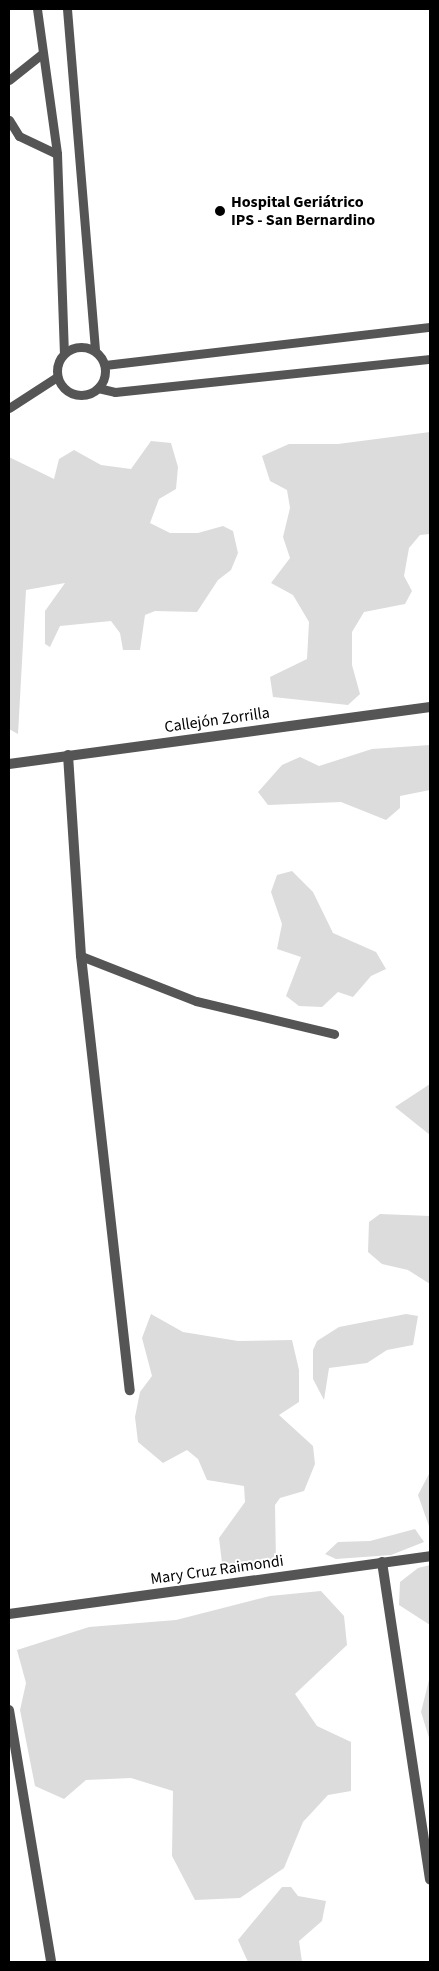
<!DOCTYPE html>
<meta charset="utf-8">
<style>
body{margin:0}
#map{position:relative;width:439px;height:1971px;overflow:hidden;background:#fff;font-family:"Source Sans 3",sans-serif}
div>[style]{position:absolute}
.green>*{inset:0;background:#dcdcdc}
.lane>*{height:9px;margin:-4.5px;padding:0 4.5px;transform-origin:4.5px;border-radius:4.5px;background:#555}
.lane>.ring{margin:-4.5px;padding:0;box-sizing:content-box;background:none;border:9px solid #555;border-radius:50%}
.street>*{height:10px;margin:-5px;padding:0 5px;transform-origin:5px;border-radius:5px;background:#555}
.dots>*{width:14px;height:14px;translate:-50% -50%;box-sizing:border-box;border:2px solid #fff;border-radius:50%}
span{translate:-50% -50%;white-space:nowrap;text-align:center;line-height:1.15;-webkit-text-stroke:4px #fff;paint-order:stroke}
.poi-label{font-size:16px;color:#000;font-weight:700}
.left{translate:0 -50%;text-align:left}
.street-label{font-size:16px;color:#000}
.frame{position:absolute;inset:0;border:10px solid #000;pointer-events:none}
</style>
<div id="map">
<div class="green">
<div style="clip-path:polygon(430px 432px,430px 534px,420px 535px,409px 548px,404px 576px,412px 591px,405px 604px,364px 612px,352px 632px,352px 665px,360px 694px,348px 705px,273px 697px,270px 677px,307px 659px,309px 622px,293px 595px,271px 583px,290px 558px,283px 537px,290px 508px,287px 490px,270px 481px,262px 456px,289px 444px,338px 444px)"></div>
<div style="clip-path:polygon(151px 441px,171px 443px,178px 467px,176px 489px,159px 499px,150px 523px,170px 533px,198px 533px,223px 526px,233px 531px,238px 553px,231px 570px,218px 580px,197px 612px,155px 611px,145px 615px,140px 650px,123px 650px,120px 633px,111px 621px,60px 626px,50px 647px,45px 644px,45px 611px,65px 583px,26px 590px,18px 734px,9px 729px,9px 457px,54px 479px,59px 459px,74px 450px,101px 465px,131px 469px)"></div>
<div style="clip-path:polygon(430px 745px,430px 790px,400px 796px,400px 808px,386px 820px,341px 802px,268px 805px,258px 792px,282px 765px,300px 757px,319px 766px,372px 749px)"></div>
<div style="clip-path:polygon(292px 871px,313px 892px,333px 933px,376px 952px,386px 969px,371px 976px,353px 997px,338px 992px,322px 1007px,299px 1006px,286px 996px,301px 957px,277px 949px,282px 924px,271px 892px,277px 875px)"></div>
<div style="clip-path:polygon(430px 1084px,430px 1135px,395px 1107px)"></div>
<div style="clip-path:polygon(380px 1214px,430px 1216px,430px 1284px,408px 1270px,382px 1264px,368px 1252px,369px 1222px)"></div>
<div style="clip-path:polygon(151px 1314px,183px 1332px,238px 1341px,292px 1340px,299px 1370px,299px 1402px,279px 1415px,313px 1446px,315px 1464px,304px 1491px,280px 1498px,275px 1505px,276px 1561px,236px 1574px,222px 1563px,219px 1538px,245px 1502px,244px 1486px,207px 1480px,198px 1459px,187px 1450px,163px 1463px,138px 1442px,135px 1417px,140px 1392px,152px 1376px,142px 1338px)"></div>
<div style="clip-path:polygon(406px 1314px,418px 1316px,413px 1345px,387px 1350px,367px 1363px,329px 1368px,324px 1400px,313px 1379px,313px 1350px,317px 1341px,339px 1327px)"></div>
<div style="clip-path:polygon(430px 1472px,430px 1529px,418px 1495px)"></div>
<div style="clip-path:polygon(415px 1529px,424px 1542px,391px 1555px,336px 1559px,325px 1554px,338px 1542px,370px 1541px)"></div>
<div style="clip-path:polygon(430px 1565px,430px 1625px,399px 1605px,400px 1582px,418px 1568px)"></div>
<div style="clip-path:polygon(321px 1591px,344px 1616px,347px 1645px,295px 1694px,317px 1726px,351px 1742px,351px 1791px,328px 1795px,303px 1822px,284px 1868px,240px 1898px,195px 1900px,172px 1856px,173px 1791px,131px 1778px,86px 1780px,64px 1799px,35px 1786px,20px 1710px,26px 1683px,17px 1650px,89px 1627px,176px 1620px,270px 1596px)"></div>
<div style="clip-path:polygon(430px 1676px,430px 1741px,421px 1712px)"></div>
<div style="clip-path:polygon(282px 1887px,291px 1887px,298px 1896px,326px 1901px,322px 1921px,299px 1941px,302px 1962px,248px 1962px,238px 1940px)"></div>
</div>
<div class="lane">
<div style="left:37px;top:9px;width:146px;rotate:82.1deg"></div>
<div style="left:57px;top:154px;width:199px;rotate:88deg"></div>
<div style="left:67px;top:9px;width:343px;rotate:85.3deg"></div>
<div style="left:9px;top:80px;width:43px;rotate:-38.5deg"></div>
<div style="left:9px;top:120px;width:19px;rotate:58deg"></div>
<div style="left:19px;top:136px;width:42px;rotate:25.3deg"></div>
<div class="ring" style="left:57px;top:347px;width:39px;height:39px"></div>
<div style="left:105px;top:365px;width:327px;rotate:-6.7deg"></div>
<div style="left:98px;top:388px;width:17px;rotate:13deg"></div>
<div style="left:115px;top:392px;width:317px;rotate:-6deg"></div>
<div style="left:9px;top:408px;width:57px;rotate:-32.9deg"></div>
<div style="left:81px;top:956px;width:123px;rotate:21.4deg"></div>
<div style="left:196px;top:1001px;width:142px;rotate:13.4deg"></div>
</div>
<div class="street">
<div style="left:68px;top:755px;width:201px;rotate:86.3deg"></div>
<div style="left:81px;top:956px;width:437px;rotate:83.6deg"></div>
<div style="left:9px;top:764px;width:425px;rotate:-7.7deg"></div>
<div style="left:382px;top:1562px;width:321px;rotate:81.4deg"></div>
<div style="left:9px;top:1614px;width:425px;rotate:-7.8deg"></div>
<div style="left:9px;top:1710px;width:255px;rotate:80.5deg"></div>
</div>
<div class="dots">
<div style="left:220px;top:211px;background:#000"></div>
</div>
<div class="poi-label">
<span class="left" style="left:231px;top:211px">Hospital Geriátrico<br>IPS - San Bernardino</span>
</div>
<div class="street-label">
<span style="left:217px;top:720px;rotate:-8deg">Callejón Zorrilla</span>
<span style="left:217px;top:1570px;rotate:-8deg">Mary Cruz Raimondi</span>
</div>
<div class="frame"></div>
</div>
